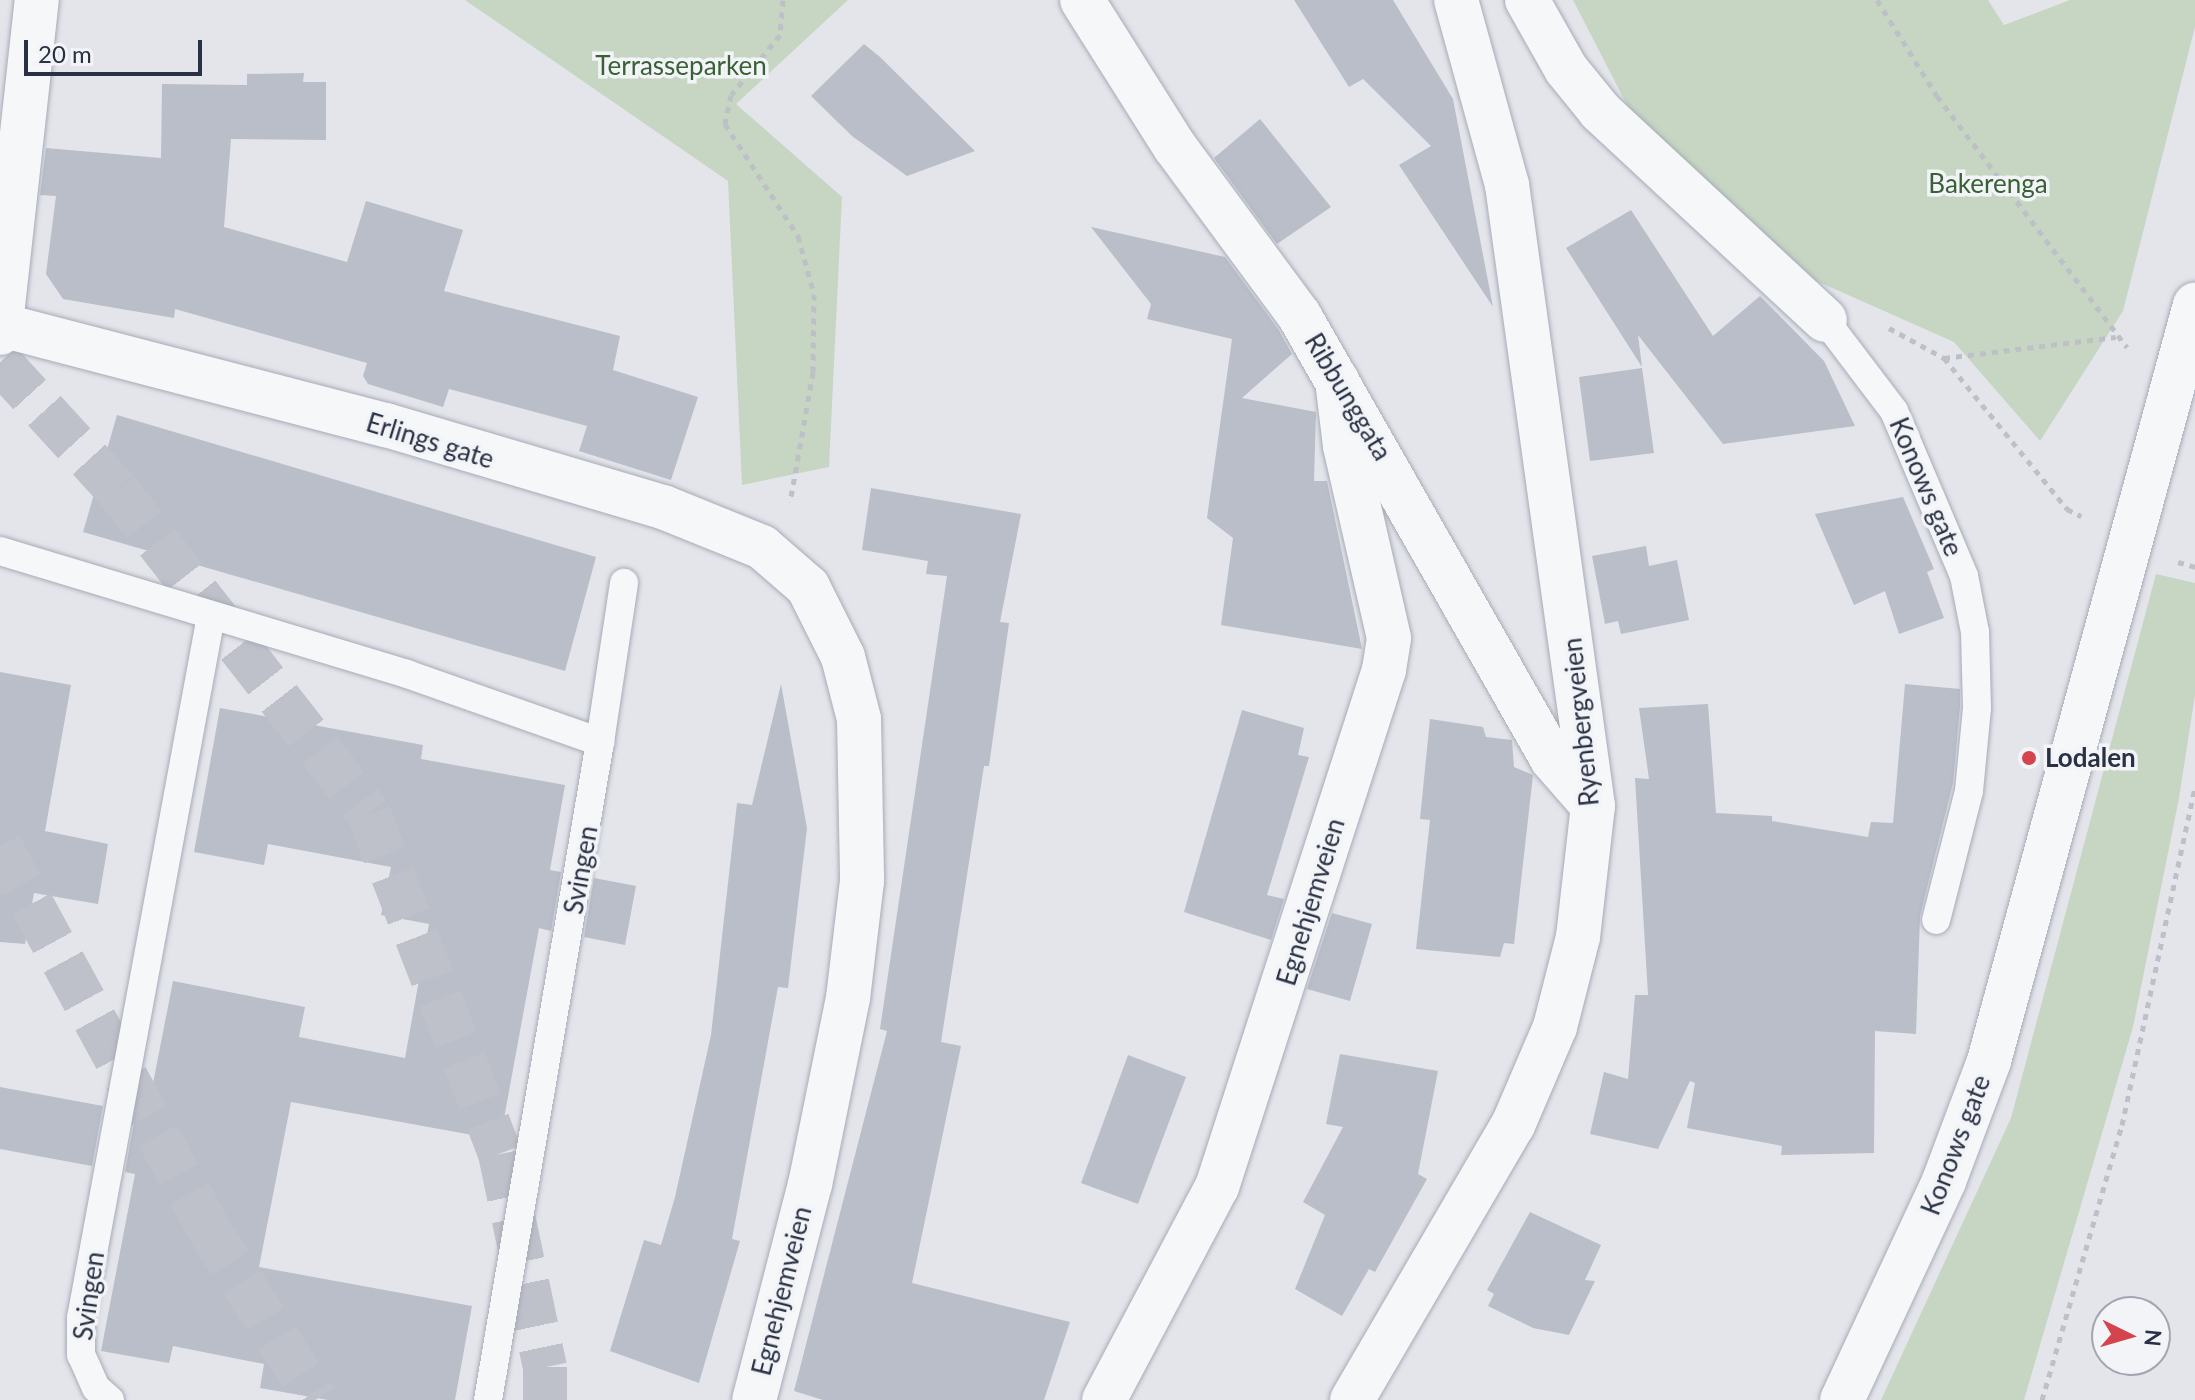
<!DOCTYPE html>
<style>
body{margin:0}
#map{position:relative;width:2195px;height:1400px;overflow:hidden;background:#e3e5eb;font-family:Lato,sans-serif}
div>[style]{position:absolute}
.green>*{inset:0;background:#c6d6c3}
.building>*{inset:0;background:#b9bec9}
.trunk-tunnel>*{height:44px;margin-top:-22px;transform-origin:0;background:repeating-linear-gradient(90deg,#bec1ca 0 44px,transparent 0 66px)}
.path>*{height:5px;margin-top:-2.5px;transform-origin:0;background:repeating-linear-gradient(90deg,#bdc0c6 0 6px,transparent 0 12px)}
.roads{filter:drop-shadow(0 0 2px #a7abb6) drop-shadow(0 0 2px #a7abb6)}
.service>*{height:28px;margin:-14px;padding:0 14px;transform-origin:14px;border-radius:14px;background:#f6f7f9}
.minor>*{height:44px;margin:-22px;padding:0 22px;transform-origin:22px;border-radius:22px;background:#f6f7f9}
.tertiary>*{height:44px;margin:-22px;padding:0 22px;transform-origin:22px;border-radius:22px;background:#f6f7f9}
.dots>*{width:22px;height:22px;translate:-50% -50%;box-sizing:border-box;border:4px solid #f2f4f8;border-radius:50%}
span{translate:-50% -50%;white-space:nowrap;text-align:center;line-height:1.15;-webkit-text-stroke:7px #f2f4f8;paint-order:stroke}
.park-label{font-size:26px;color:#3a6136}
.street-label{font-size:26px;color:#293144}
.poi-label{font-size:26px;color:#293144;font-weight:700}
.left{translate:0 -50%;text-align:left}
.north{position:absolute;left:2091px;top:1296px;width:80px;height:80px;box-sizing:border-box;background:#f2f4f8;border:2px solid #a2a6b0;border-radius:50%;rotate:95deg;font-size:22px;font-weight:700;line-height:32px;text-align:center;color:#293144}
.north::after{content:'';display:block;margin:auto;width:28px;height:36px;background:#d5434c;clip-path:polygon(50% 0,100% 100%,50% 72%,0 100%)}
.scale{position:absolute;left:24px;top:40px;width:178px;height:36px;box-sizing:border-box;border:4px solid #293144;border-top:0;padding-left:10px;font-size:24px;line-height:28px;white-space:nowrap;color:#293144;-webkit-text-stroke:6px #f2f4f8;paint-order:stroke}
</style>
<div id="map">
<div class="green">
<div style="clip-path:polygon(465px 0,848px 0,736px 104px,842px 197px,829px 467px,742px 485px,728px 181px)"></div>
<div style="clip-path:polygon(1573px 0,1988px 0,2004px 25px,2070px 0,2195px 0,2195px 27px,2123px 311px,2040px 441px,1954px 342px,1812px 279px,1628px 107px)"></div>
<div style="clip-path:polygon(2156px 574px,2195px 583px,2195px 695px,2179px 798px,2133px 1027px,2024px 1400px,1881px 1400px,2011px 1118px)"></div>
</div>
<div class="building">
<div style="clip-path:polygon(1294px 0,1393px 0,1453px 99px,1493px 307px,1399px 165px,1431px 146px,1363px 79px,1349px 87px)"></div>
<div style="clip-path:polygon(864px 44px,880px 57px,975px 151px,907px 176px,852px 136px,811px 96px)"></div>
<div style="clip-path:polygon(304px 73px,303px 82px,326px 82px,326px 140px,231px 139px,224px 227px,347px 262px,366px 201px,463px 230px,444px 291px,620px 336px,613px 370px,698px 397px,671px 480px,579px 451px,587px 426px,449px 389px,443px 407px,368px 384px,363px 376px,367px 363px,175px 309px,174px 318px,63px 299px,46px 274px,56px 196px,40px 195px,46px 148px,161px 158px,162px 84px,247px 85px,247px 74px)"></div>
<div style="clip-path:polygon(1260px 119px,1331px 207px,1277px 244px,1214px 158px)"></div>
<div style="clip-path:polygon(1631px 210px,1713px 336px,1760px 296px,1824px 361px,1855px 426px,1723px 444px,1638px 335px,1642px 367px,1566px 248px)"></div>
<div style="clip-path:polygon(1091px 227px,1225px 257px,1278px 329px,1292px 354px,1242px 398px,1316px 412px,1314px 481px,1327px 481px,1362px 649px,1221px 625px,1233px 538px,1207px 518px,1232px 339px,1147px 319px,1151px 304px)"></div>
<div style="clip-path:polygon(1642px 368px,1654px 453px,1590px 461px,1579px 377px)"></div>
<div style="clip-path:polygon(117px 415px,596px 557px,565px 671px,83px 532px)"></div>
<div style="clip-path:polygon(871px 488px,1021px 514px,1000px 622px,1009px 623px,989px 766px,984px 766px,941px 1042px,961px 1046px,912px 1283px,1070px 1322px,1044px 1400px,823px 1400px,794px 1391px,887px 1031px,880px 1029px,947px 576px,926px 574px,928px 561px,862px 550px)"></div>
<div style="clip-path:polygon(1903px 497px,1934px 569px,1927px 572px,1944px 618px,1899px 634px,1885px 591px,1854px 605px,1815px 514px)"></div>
<div style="clip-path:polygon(1646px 546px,1649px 566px,1677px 560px,1689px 620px,1621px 634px,1618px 621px,1605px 624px,1592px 556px)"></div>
<div style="clip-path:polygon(0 672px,71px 685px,45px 831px,108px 844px,98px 904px,34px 893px,25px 944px,0 942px)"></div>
<div style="clip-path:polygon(781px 684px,807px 828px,788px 988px,778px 987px,732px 1239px,740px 1241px,699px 1383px,610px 1351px,644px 1240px,661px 1245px,675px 1197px,711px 1035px,737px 803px,752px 805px)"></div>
<div style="clip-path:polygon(1905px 684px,1960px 689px,1960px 707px,1953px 783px,1920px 916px,1916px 1034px,1875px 1031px,1874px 1153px,1781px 1155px,1782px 1146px,1687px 1128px,1695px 1083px,1690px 1081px,1658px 1149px,1590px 1134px,1604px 1072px,1628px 1079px,1635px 995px,1648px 995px,1635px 778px,1649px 779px,1639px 708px,1708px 704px,1716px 813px,1772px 816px,1772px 821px,1868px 837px,1871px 822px,1893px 823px)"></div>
<div style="clip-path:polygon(220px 708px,423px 745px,421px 759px,565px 785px,550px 870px,561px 872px,551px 931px,539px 928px,500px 1140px,291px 1102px,259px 1267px,472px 1306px,455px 1400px,328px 1400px,260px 1388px,264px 1364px,173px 1346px,169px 1363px,101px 1351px,135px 1174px,125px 1172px,136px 1112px,147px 1114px,173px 981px,305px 1007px,299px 1037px,405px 1058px,429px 924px,381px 915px,391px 867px,268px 844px,264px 865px,194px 852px)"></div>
<div style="clip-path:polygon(1242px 710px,1304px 728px,1298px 755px,1309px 757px,1267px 895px,1284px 899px,1271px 940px,1184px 912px)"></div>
<div style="clip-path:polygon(1430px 719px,1483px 727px,1486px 737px,1512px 740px,1514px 767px,1533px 775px,1514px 944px,1504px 943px,1500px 957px,1416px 949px,1430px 820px,1420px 819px)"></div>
<div style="clip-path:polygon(594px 878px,636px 886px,625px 945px,584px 937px)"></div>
<div style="clip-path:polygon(1332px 913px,1372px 924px,1350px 1001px,1307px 989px)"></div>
<div style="clip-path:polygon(1340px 1054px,1438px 1071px,1418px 1174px,1427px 1179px,1375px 1272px,1369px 1269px,1342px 1316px,1295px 1289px,1325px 1215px,1303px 1202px,1343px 1127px,1326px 1124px)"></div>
<div style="clip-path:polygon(1128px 1055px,1186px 1077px,1138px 1204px,1081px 1183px)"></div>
<div style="clip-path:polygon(0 1087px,103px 1106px,92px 1166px,0 1149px)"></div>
<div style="clip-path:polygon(1530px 1212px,1601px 1245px,1585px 1280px,1595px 1281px,1569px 1335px,1533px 1328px,1488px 1306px,1494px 1294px,1487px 1290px)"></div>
</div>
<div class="trunk-tunnel">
<div style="left:0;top:362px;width:173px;rotate:47.6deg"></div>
<div style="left:117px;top:490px;width:410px;rotate:52.1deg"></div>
<div style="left:369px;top:814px;width:364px;rotate:68.9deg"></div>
<div style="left:500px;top:1154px;width:218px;rotate:78.1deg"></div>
<div style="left:545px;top:1367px;width:33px;rotate:90deg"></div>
<div style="left:0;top:846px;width:433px;rotate:61.4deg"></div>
<div style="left:207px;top:1226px;width:205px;rotate:57.9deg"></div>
</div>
<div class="path">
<div style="left:783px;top:0;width:35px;rotate:95deg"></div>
<div style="left:780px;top:35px;width:77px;rotate:129.2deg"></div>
<div style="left:731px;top:95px;width:30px;rotate:102deg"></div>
<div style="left:725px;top:124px;width:134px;rotate:56.9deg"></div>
<div style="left:798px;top:236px;width:60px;rotate:74.6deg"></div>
<div style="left:814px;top:294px;width:78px;rotate:90.7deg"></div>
<div style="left:813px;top:372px;width:132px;rotate:100deg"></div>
<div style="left:1877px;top:0;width:113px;rotate:58deg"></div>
<div style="left:1937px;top:96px;width:315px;rotate:52.9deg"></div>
<div style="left:1889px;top:328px;width:63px;rotate:28.6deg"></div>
<div style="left:1944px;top:358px;width:195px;rotate:50.8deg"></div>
<div style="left:2067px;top:509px;width:16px;rotate:27deg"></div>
<div style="left:1944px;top:358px;width:173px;rotate:-7deg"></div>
<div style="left:2178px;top:562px;width:18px;rotate:16deg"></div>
<div style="left:2042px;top:1400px;width:286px;rotate:-73.8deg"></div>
<div style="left:2122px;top:1125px;width:346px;rotate:-77.8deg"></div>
</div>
<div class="roads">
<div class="service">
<div style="left:1825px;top:320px;width:114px;rotate:52.8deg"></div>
<div style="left:1894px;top:411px;width:179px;rotate:67deg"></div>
<div style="left:1964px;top:576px;width:57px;rotate:78.9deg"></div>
<div style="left:1975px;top:632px;width:76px;rotate:88.5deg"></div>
<div style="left:1977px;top:708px;width:83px;rotate:95.5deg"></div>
<div style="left:1969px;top:791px;width:133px;rotate:104.3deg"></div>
<div style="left:0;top:551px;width:425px;rotate:16.8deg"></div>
<div style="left:407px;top:674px;width:205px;rotate:19.4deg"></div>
<div style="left:600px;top:742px;width:667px;rotate:99.66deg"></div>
<div style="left:600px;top:742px;width:161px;rotate:-81.4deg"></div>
<div style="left:110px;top:1400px;width:18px;rotate:-139deg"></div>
<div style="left:96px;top:1388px;width:36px;rotate:-114deg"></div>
<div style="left:81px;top:1355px;width:37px;rotate:-90deg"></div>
<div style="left:81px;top:1318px;width:714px;rotate:-79.51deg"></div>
</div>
<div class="minor">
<div style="left:1082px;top:0;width:174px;rotate:57.7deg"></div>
<div style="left:1175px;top:147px;width:209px;rotate:53.6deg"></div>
<div style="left:1299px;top:315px;width:511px;rotate:60.32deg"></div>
<div style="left:1552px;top:759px;width:62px;rotate:48.9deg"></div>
<div style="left:1527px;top:0;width:79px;rotate:60.5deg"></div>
<div style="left:1566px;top:69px;width:54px;rotate:51deg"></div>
<div style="left:1600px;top:111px;width:307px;rotate:42.9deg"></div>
<div style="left:1px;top:325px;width:398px;rotate:14.6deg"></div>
<div style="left:386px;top:425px;width:289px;rotate:16.5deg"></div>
<div style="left:663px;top:507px;width:107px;rotate:22deg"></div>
<div style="left:762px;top:547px;width:61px;rotate:41deg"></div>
<div style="left:808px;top:587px;width:78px;rotate:63.4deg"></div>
<div style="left:843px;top:657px;width:64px;rotate:75.5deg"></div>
<div style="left:859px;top:719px;width:162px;rotate:88.9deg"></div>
<div style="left:862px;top:881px;width:118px;rotate:96.8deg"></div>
<div style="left:848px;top:998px;width:190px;rotate:101.5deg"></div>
<div style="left:810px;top:1184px;width:223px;rotate:104.5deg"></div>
<div style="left:0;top:333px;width:335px;rotate:-83.7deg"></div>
<div style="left:1104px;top:1400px;width:241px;rotate:-62.1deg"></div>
<div style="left:1217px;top:1187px;width:543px;rotate:-72.1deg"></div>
<div style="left:1384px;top:670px;width:32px;rotate:-81deg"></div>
<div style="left:1389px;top:638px;width:197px;rotate:-102.9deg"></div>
<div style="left:1345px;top:446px;width:66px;rotate:-96.9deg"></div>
<div style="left:1352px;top:1400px;width:319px;rotate:-59.7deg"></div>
<div style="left:1513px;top:1125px;width:107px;rotate:-66.8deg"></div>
<div style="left:1555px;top:1027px;width:93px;rotate:-75.7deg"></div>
<div style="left:1578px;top:937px;width:132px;rotate:-83.5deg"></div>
<div style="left:1593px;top:806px;width:627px;rotate:-97.88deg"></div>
<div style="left:1507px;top:185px;width:192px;rotate:-105.4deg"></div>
</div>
<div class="tertiary">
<div style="left:1842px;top:1400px;width:242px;rotate:-65deg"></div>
<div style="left:1944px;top:1181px;width:128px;rotate:-69.4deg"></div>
<div style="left:1989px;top:1061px;width:784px;rotate:-74.76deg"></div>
</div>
</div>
<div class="dots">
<div style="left:2029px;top:758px;background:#d5434c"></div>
</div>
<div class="park-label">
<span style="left:681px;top:66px">Terrasseparken</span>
<span style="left:1988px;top:184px">Bakerenga</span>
</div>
<div class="street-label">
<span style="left:1348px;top:397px;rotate:59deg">Ribbunggata</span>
<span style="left:430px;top:441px;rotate:17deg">Erlings gate</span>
<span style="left:1926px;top:487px;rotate:67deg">Konows gate</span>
<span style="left:1581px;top:722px;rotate:-96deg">Ryenbergveien</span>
<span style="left:581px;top:870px;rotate:-80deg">Svingen</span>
<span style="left:1311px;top:902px;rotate:-73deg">Egnehjemveien</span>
<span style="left:1956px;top:1145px;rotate:-69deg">Konows gate</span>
<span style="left:782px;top:1291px;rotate:-76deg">Egnehjemveien</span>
<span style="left:89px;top:1296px;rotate:-82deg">Svingen</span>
</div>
<div class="poi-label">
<span class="left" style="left:2045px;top:758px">Lodalen</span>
</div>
<div class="north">N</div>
<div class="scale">20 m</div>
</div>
